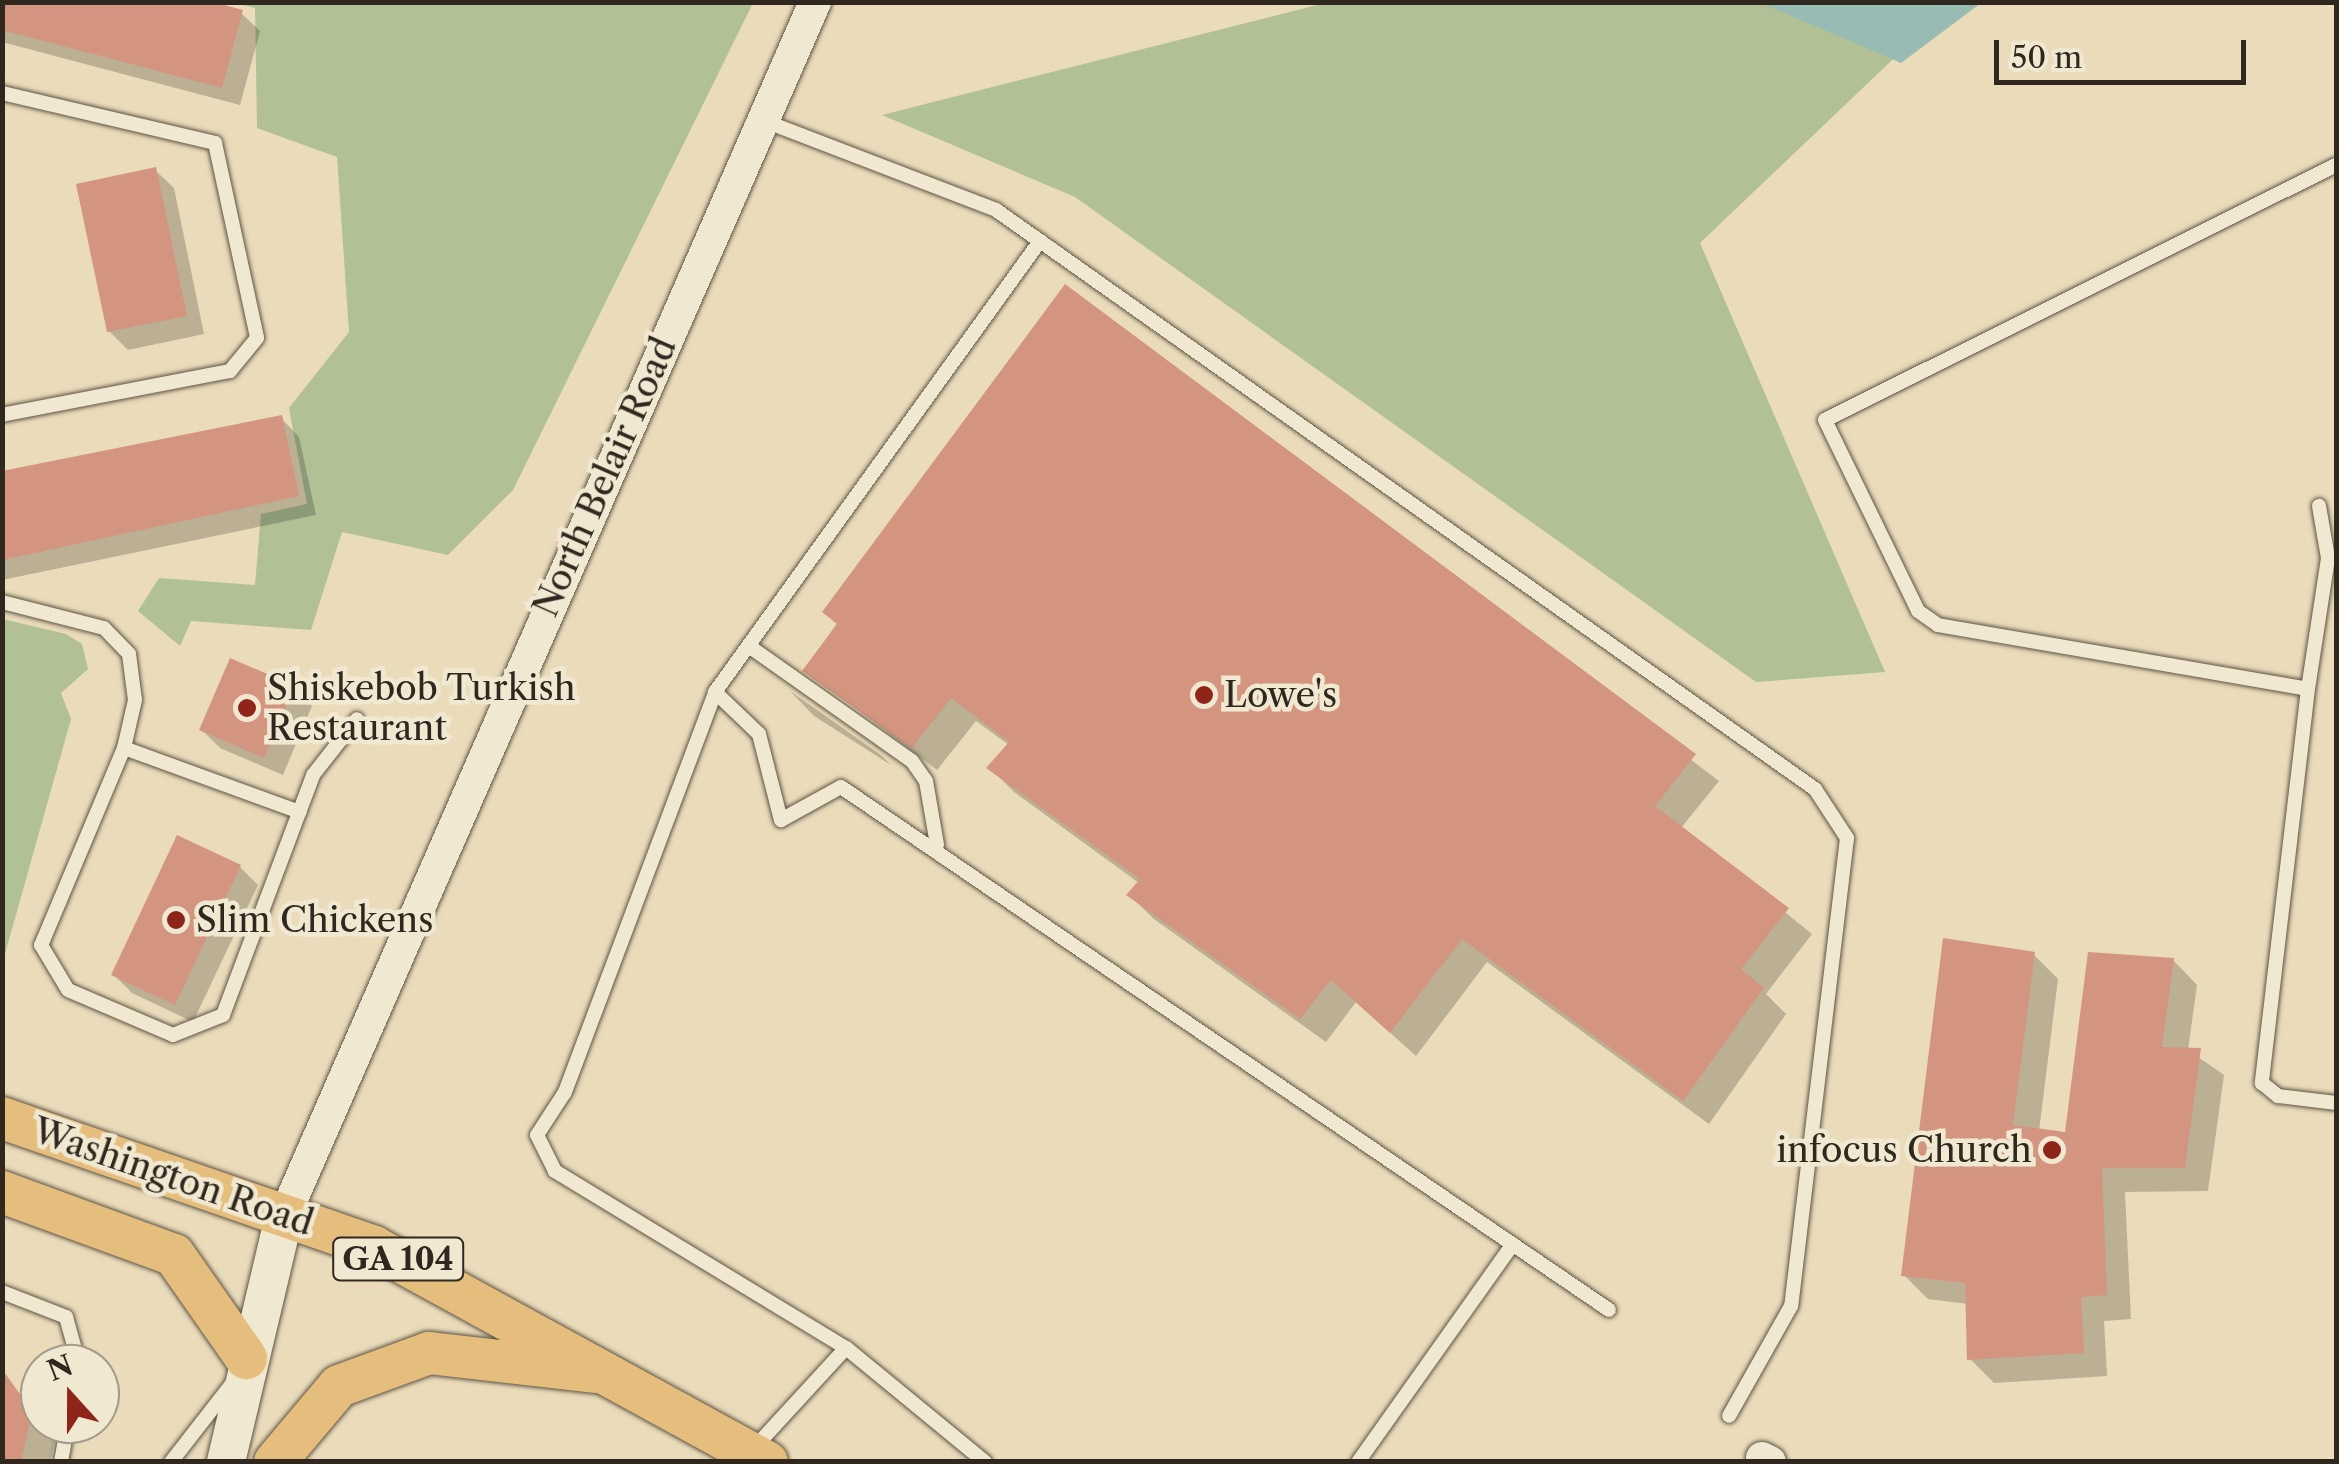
<!DOCTYPE html>
<style>
body{margin:0}
#map{position:relative;width:2339px;height:1464px;overflow:hidden;background:#eadbba;font-family:"Libre Caslon Text",serif}
div>[style]{position:absolute}
.green>*{inset:0;background:#b1c195}
.water>*{inset:0;background:#98bbb3}
.shadow>*{inset:0;background:#0003}
.building>*{inset:0;background:#d49580}
.roads{filter:drop-shadow(0 0 2px #5e5445) drop-shadow(0 0 2px #5e5445)}
.service>*{height:14px;margin:-7px;padding:0 7px;transform-origin:7px;border-radius:7px;background:#f1e8d2}
.tertiary>*{height:32px;margin:-16px;padding:0 16px;transform-origin:16px;border-radius:16px;background:#f1e8d2}
.secondary>*{height:38px;margin:-19px;padding:0 19px;transform-origin:19px;border-radius:19px;background:#f1e8d2}
.primary>*{height:42px;margin:-21px;padding:0 21px;transform-origin:21px;border-radius:21px;background:#e5be7d}
.dots>*{width:28px;height:28px;translate:-50% -50%;box-sizing:border-box;border:5px solid #f1e8d2;border-radius:50%}
span{translate:-50% -50%;white-space:nowrap;text-align:center;line-height:1.15;-webkit-text-stroke:9px #f1e8d2;paint-order:stroke}
.shield-label span{padding:2px 8px;background:#f1e8d2;border:2px solid;border-radius:8px;-webkit-text-stroke-width:0}
.shield-label{font-size:32px;color:#30271e;font-weight:700}
.street-label{font-size:35px;color:#30271e}
.poi-label{font-size:35px;color:#30271e}
.left{translate:0 -50%;text-align:left}
.right{translate:-100% -50%;text-align:right}
.frame{position:absolute;inset:0;border:5px solid #30271e;pointer-events:none}
.north{position:absolute;left:20px;top:1344px;width:100px;height:100px;box-sizing:border-box;background:#f1e8d2;border:2px solid #a49b8a;border-radius:50%;rotate:339deg;font-size:28px;font-weight:700;line-height:40px;text-align:center;color:#30271e}
.north::after{content:'';display:block;margin:auto;width:35px;height:45px;background:#8f2418;clip-path:polygon(50% 0,100% 100%,50% 72%,0 100%)}
.scale{position:absolute;left:1994px;top:40px;width:252px;height:45px;box-sizing:border-box;border:5px solid #30271e;border-top:0;padding-left:12px;font-size:30px;line-height:35px;white-space:nowrap;color:#30271e;-webkit-text-stroke:8px #f1e8d2;paint-order:stroke}
</style>
<div id="map">
<div class="green">
<div style="clip-path:polygon(235px 3px,753px 3px,513px 490px,448px 555px,342px 532px,311px 630px,191px 621px,180px 646px,138px 611px,159px 578px,255px 585px,261px 514px,307px 504px,289px 408px,349px 332px,337px 157px,257px 128px,255px 8px)"></div>
<div style="clip-path:polygon(1325px 3px,1952px 3px,1700px 243px,1885px 672px,1756px 682px,1075px 197px,882px 115px)"></div>
<div style="clip-path:polygon(3px 619px,66px 634px,82px 644px,88px 669px,61px 693px,71px 719px,3px 961px)"></div>
</div>
<div class="water">
<div style="clip-path:polygon(1761px 3px,1981px 3px,1901px 63px)"></div>
</div>
<div class="shadow">
<div style="clip-path:polygon(2px 2px,241px 13px,260px 31px,240px 105px,2px 42px)"></div>
<div style="clip-path:polygon(155px 170px,174px 188px,204px 334px,128px 350px,109px 331px)"></div>
<div style="clip-path:polygon(1066px 287px,1719px 781px,1681px 828px,1812px 934px,1766px 994px,1786px 1014px,1709px 1124px,1487px 962px,1416px 1056px,1356px 1002px,1326px 1042px,1154px 919px,1129px 895px,1139px 883px,1014px 792px,990px 768px,1009px 745px,976px 721px,937px 770px,805px 670px)"></div>
<div style="clip-path:polygon(281px 418px,299px 437px,316px 515px,2px 580px,2px 473px)"></div>
<div style="clip-path:polygon(294px 688px,312px 706px,283px 775px,220px 748px,202px 730px)"></div>
<div style="clip-path:polygon(790px 691px,881px 755px,891px 765px,814px 716px)"></div>
<div style="clip-path:polygon(240px 867px,258px 885px,193px 1022px,132px 993px,114px 975px)"></div>
<div style="clip-path:polygon(2034px 955px,2058px 979px,2039px 1131px,2067px 1134px,2173px 960px,2197px 985px,2188px 1050px,2224px 1075px,2208px 1191px,2125px 1192px,2131px 1319px,2104px 1321px,2107px 1376px,1994px 1383px,1970px 1359px,1968px 1304px,1928px 1299px,1904px 1275px)"></div>
<div style="clip-path:polygon(8px 1381px,56px 1437px,50px 1462px,2px 1462px)"></div>
</div>
<div class="building">
<div style="clip-path:polygon(2px 2px,213px 2px,243px 10px,222px 88px,2px 30px)"></div>
<div style="clip-path:polygon(156px 167px,187px 316px,107px 332px,76px 184px)"></div>
<div style="clip-path:polygon(1065px 284px,1696px 754px,1655px 806px,1789px 908px,1741px 969px,1764px 988px,1683px 1101px,1462px 939px,1390px 1033px,1331px 980px,1300px 1019px,1126px 895px,1140px 879px,986px 768px,1009px 742px,951px 698px,912px 748px,802px 671px,837px 624px,822px 612px)"></div>
<div style="clip-path:polygon(282px 415px,299px 496px,2px 560px,2px 471px)"></div>
<div style="clip-path:polygon(230px 658px,295px 686px,264px 758px,199px 730px)"></div>
<div style="clip-path:polygon(177px 835px,241px 865px,175px 1005px,111px 975px)"></div>
<div style="clip-path:polygon(1943px 938px,2035px 952px,2013px 1125px,2065px 1132px,2088px 952px,2174px 958px,2162px 1047px,2201px 1048px,2185px 1168px,2102px 1168px,2107px 1295px,2081px 1297px,2084px 1353px,1967px 1360px,1965px 1283px,1901px 1276px)"></div>
<div style="clip-path:polygon(2px 1369px,32px 1411px,21px 1462px,2px 1462px)"></div>
</div>
<div class="roads">
<div class="service">
<div style="left:2px;top:93px;width:219px;rotate:13.2deg"></div>
<div style="left:215px;top:143px;width:199px;rotate:77.8deg"></div>
<div style="left:257px;top:338px;width:43px;rotate:129.3deg"></div>
<div style="left:230px;top:371px;width:232px;rotate:169.1deg"></div>
<div style="left:762px;top:120px;width:251px;rotate:21deg"></div>
<div style="left:996px;top:210px;width:1003px;rotate:35.26deg"></div>
<div style="left:1815px;top:789px;width:59px;rotate:56.9deg"></div>
<div style="left:1847px;top:838px;width:471px;rotate:96.8deg"></div>
<div style="left:1791px;top:1306px;width:126px;rotate:119.4deg"></div>
<div style="left:2336px;top:165px;width:571px;rotate:153.48deg"></div>
<div style="left:1825px;top:420px;width:212px;rotate:64deg"></div>
<div style="left:1918px;top:611px;width:24px;rotate:35deg"></div>
<div style="left:1938px;top:625px;width:375px;rotate:9.8deg"></div>
<div style="left:2308px;top:689px;width:397px;rotate:96.7deg"></div>
<div style="left:2262px;top:1083px;width:21px;rotate:39deg"></div>
<div style="left:2278px;top:1096px;width:58px;rotate:6.9deg"></div>
<div style="left:2px;top:602px;width:105px;rotate:14.3deg"></div>
<div style="left:104px;top:628px;width:36px;rotate:46deg"></div>
<div style="left:129px;top:654px;width:46px;rotate:82.6deg"></div>
<div style="left:135px;top:700px;width:49px;rotate:102.9deg"></div>
<div style="left:124px;top:748px;width:214px;rotate:112.8deg"></div>
<div style="left:41px;top:945px;width:52px;rotate:59deg"></div>
<div style="left:68px;top:990px;width:114px;rotate:23.2deg"></div>
<div style="left:173px;top:1035px;width:54px;rotate:-21.8deg"></div>
<div style="left:223px;top:1015px;width:256px;rotate:-69.4deg"></div>
<div style="left:313px;top:775px;width:71px;rotate:-51.8deg"></div>
<div style="left:753px;top:649px;width:194px;rotate:35.2deg"></div>
<div style="left:912px;top:761px;width:24px;rotate:55deg"></div>
<div style="left:926px;top:781px;width:65px;rotate:80.2deg"></div>
<div style="left:2308px;top:689px;width:133px;rotate:-81.3deg"></div>
<div style="left:2328px;top:558px;width:53px;rotate:-99.8deg"></div>
<div style="left:715px;top:692px;width:61px;rotate:43.7deg"></div>
<div style="left:759px;top:734px;width:89px;rotate:75.7deg"></div>
<div style="left:781px;top:820px;width:68px;rotate:-28.8deg"></div>
<div style="left:841px;top:787px;width:929px;rotate:34.25deg"></div>
<div style="left:124px;top:748px;width:187px;rotate:20deg"></div>
<div style="left:2px;top:1292px;width:69px;rotate:21.3deg"></div>
<div style="left:66px;top:1317px;width:49px;rotate:74.5deg"></div>
<div style="left:755px;top:1447px;width:134px;rotate:-47.4deg"></div>
<div style="left:61px;top:1462px;width:39px;rotate:-80deg"></div>
<div style="left:171px;top:1462px;width:103px;rotate:-52.1deg"></div>
<div style="left:985px;top:1462px;width:180px;rotate:-140.6deg"></div>
<div style="left:846px;top:1348px;width:341px;rotate:-148.7deg"></div>
<div style="left:555px;top:1171px;width:40px;rotate:-116.6deg"></div>
<div style="left:537px;top:1135px;width:51px;rotate:-56.9deg"></div>
<div style="left:565px;top:1092px;width:427px;rotate:-69.4deg"></div>
<div style="left:715px;top:692px;width:556px;rotate:-54.22deg"></div>
<div style="left:1358px;top:1462px;width:267px;rotate:-54.6deg"></div>
</div>
<div class="tertiary">
<div style="left:284px;top:1217px;width:1326px;rotate:-66.39deg"></div>
<div style="left:1762px;top:1458px;width:9px;rotate:27deg"></div>
</div>
<div class="secondary">
<div style="left:226px;top:1462px;width:252px;rotate:-76.7deg"></div>
</div>
<div class="primary">
<div style="left:2px;top:1118px;width:394px;rotate:19.1deg"></div>
<div style="left:374px;top:1247px;width:448px;rotate:28.7deg"></div>
<div style="left:2px;top:1192px;width:183px;rotate:20.1deg"></div>
<div style="left:174px;top:1255px;width:126px;rotate:55deg"></div>
<div style="left:275px;top:1462px;width:99px;rotate:-49.9deg"></div>
<div style="left:339px;top:1386px;width:96px;rotate:-20.1deg"></div>
<div style="left:429px;top:1353px;width:168px;rotate:6.5deg"></div>
</div>
</div>
<div class="dots">
<div style="left:1204px;top:695px;background:#8f2418"></div>
<div style="left:247px;top:708px;background:#8f2418"></div>
<div style="left:176px;top:920px;background:#8f2418"></div>
<div style="left:2052px;top:1150px;background:#8f2418"></div>
</div>
<div class="shield-label">
<span style="left:398px;top:1259px">GA 104</span>
</div>
<div class="street-label">
<span style="left:605px;top:477px;rotate:-66deg">North Belair Road</span>
<span style="left:173px;top:1177px;rotate:19deg">Washington Road</span>
</div>
<div class="poi-label">
<span class="left" style="left:267px;top:708px">Shiskebob Turkish<br>Restaurant</span>
<span class="left" style="left:1224px;top:695px">Lowe's</span>
<span class="left" style="left:196px;top:920px">Slim Chickens</span>
<span class="right" style="left:2032px;top:1150px">infocus Church</span>
</div>
<div class="frame"></div>
<div class="north">N</div>
<div class="scale">50 m</div>
</div>
